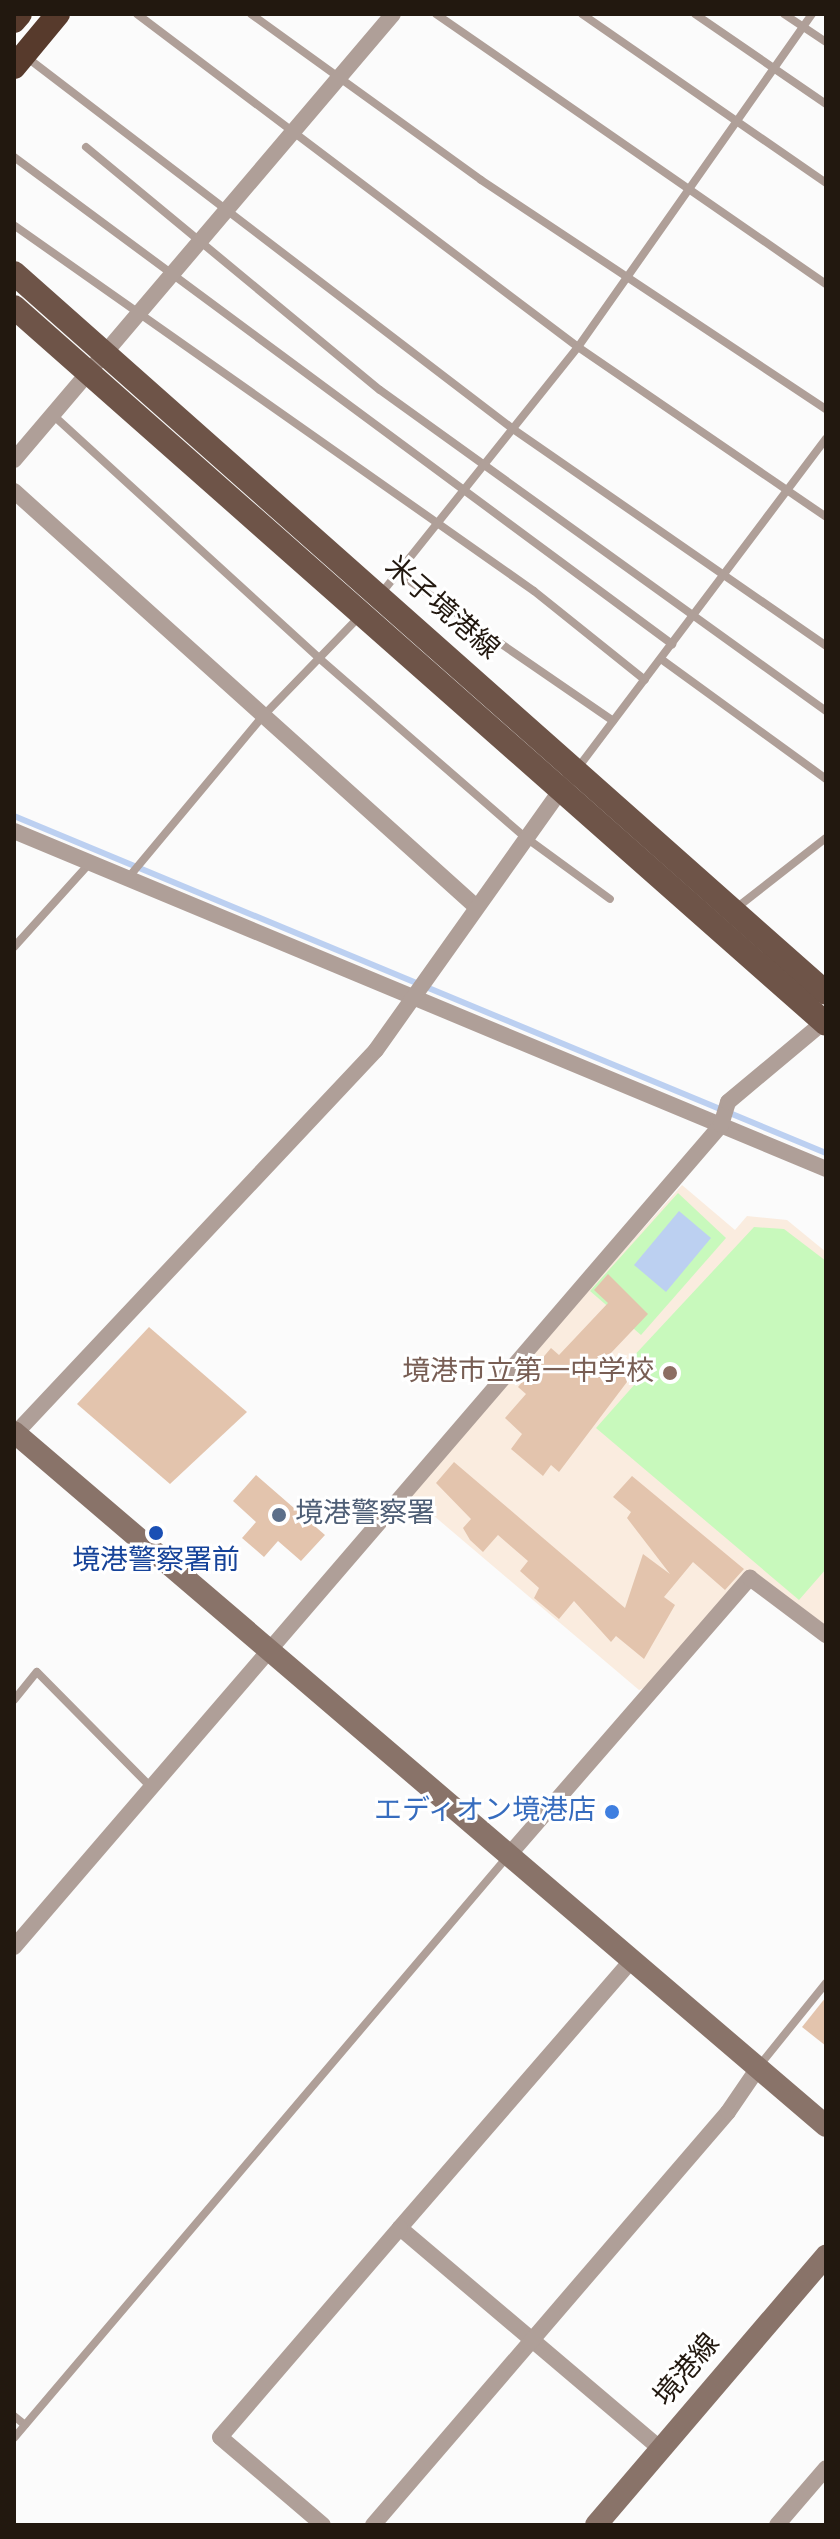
<!DOCTYPE html>
<meta charset="utf-8">
<style>
body{margin:0}
#map{position:relative;width:840px;height:2539px;overflow:hidden;background:#fbfbfb;font-family:Overpass,"Noto Sans JP",sans-serif}
div>[style]{position:absolute}
.built>*{inset:0;background:#faecdf}
.green>*{inset:0;background:#c8f9bc}
.water>*{inset:0;background:#bcd0f1}
.stream>*{height:6px;margin:-3px;padding:0 3px;transform-origin:3px;border-radius:3px;background:#bcd0f1}
.building>*{inset:0;background:#e3c4ad}
.lane>*{height:8px;margin:-4px;padding:0 4px;transform-origin:4px;border-radius:4px;background:#af9f98}
.street>*{height:16px;margin:-8px;padding:0 8px;transform-origin:8px;border-radius:8px;background:#af9f98}
.secondary>*{height:22px;margin:-11px;padding:0 11px;transform-origin:11px;border-radius:11px;background:#897369}
.primary>*{height:24px;margin:-12px;padding:0 12px;transform-origin:12px;border-radius:12px;background:#6e5448}
.highway>*{height:24px;margin:-12px;padding:0 12px;transform-origin:12px;border-radius:12px;background:#573a2c}
.dots>*{width:22px;height:22px;translate:-50% -50%;box-sizing:border-box;border:4px solid #fff;border-radius:50%}
span{translate:-50% -50%;white-space:nowrap;text-align:center;line-height:1.15;-webkit-text-stroke:6px #fff;paint-order:stroke}
.street-label{font-size:28px;color:#22180f}
.education-label{font-size:28px;color:#785e54}
.right{translate:-100% -50%;text-align:right}
.service-label{font-size:28px;color:#4e5e75}
.left{translate:0 -50%;text-align:left}
.transit-label{font-size:28px;color:#164399}
.shop-label{font-size:28px;color:#366cbe}
.frame{position:absolute;inset:0;border:16px solid #22180f;pointer-events:none}
</style>
<div id="map">
<div class="built">
<div style="clip-path:polygon(682px 1185px,735px 1230px,747px 1216px,787px 1220px,826px 1252px,826px 1628px,752px 1570px,654px 1684px,639px 1690px,407px 1493px)"></div>
</div>
<div class="green">
<div style="clip-path:polygon(678px 1193px,726px 1238px,641px 1335px,590px 1291px)"></div>
<div style="clip-path:polygon(754px 1227px,784px 1229px,826px 1261px,826px 1569px,799px 1600px,596px 1428px,643px 1375px,630px 1360px)"></div>
</div>
<div class="water">
<div style="clip-path:polygon(679px 1211px,711px 1238px,666px 1292px,634px 1265px)"></div>
</div>
<div class="stream">
<div style="left:14px;top:816px;width:879px;rotate:22.54deg"></div>
</div>
<div class="building">
<div style="clip-path:polygon(608px 1274px,648px 1314px,610px 1354px,633px 1374px,559px 1472px,551px 1465px,543px 1476px,511px 1449px,522px 1434px,505px 1418px,526px 1394px,518px 1387px,551px 1348px,559px 1355px,608px 1303px,594px 1290px)"></div>
<div style="clip-path:polygon(149px 1327px,247px 1412px,170px 1484px,77px 1404px)"></div>
<div style="clip-path:polygon(454px 1462px,625px 1608px,643px 1554px,670px 1574px,627px 1518px,631px 1512px,613px 1497px,632px 1476px,744px 1569px,725px 1590px,693px 1562px,664px 1597px,675px 1605px,644px 1659px,616px 1636px,611px 1642px,574px 1601px,559px 1619px,534px 1598px,539px 1588px,520px 1571px,528px 1561px,498px 1535px,483px 1552px,470px 1540px,463px 1528px,471px 1519px,436px 1483px)"></div>
<div style="clip-path:polygon(256px 1475px,325px 1535px,301px 1561px,278px 1541px,264px 1557px,242px 1538px,256px 1522px,233px 1501px)"></div>
<div style="clip-path:polygon(826px 1997px,826px 2046px,802px 2027px)"></div>
</div>
<div class="lane">
<div style="left:137px;top:14px;width:553px;rotate:37.06deg"></div>
<div style="left:578px;top:347px;width:301px;rotate:34.4deg"></div>
<div style="left:251px;top:14px;width:284px;rotate:35.8deg"></div>
<div style="left:481px;top:180px;width:414px;rotate:33.6deg"></div>
<div style="left:436px;top:14px;width:474px;rotate:34.7deg"></div>
<div style="left:582px;top:14px;width:297px;rotate:34.7deg"></div>
<div style="left:695px;top:14px;width:159px;rotate:34.5deg"></div>
<div style="left:784px;top:14px;width:50px;rotate:33.7deg"></div>
<div style="left:25px;top:56px;width:614px;rotate:37.39deg"></div>
<div style="left:513px;top:429px;width:381px;rotate:34.7deg"></div>
<div style="left:86px;top:147px;width:381px;rotate:39.6deg"></div>
<div style="left:380px;top:390px;width:550px;rotate:35.74deg"></div>
<div style="left:14px;top:157px;width:819px;rotate:36.51deg"></div>
<div style="left:15px;top:226px;width:634px;rotate:35.12deg"></div>
<div style="left:534px;top:591px;width:142px;rotate:38.7deg"></div>
<div style="left:54px;top:416px;width:360px;rotate:42.4deg"></div>
<div style="left:320px;top:659px;width:271px;rotate:41deg"></div>
<div style="left:525px;top:837px;width:105px;rotate:36.1deg"></div>
<div style="left:398px;top:573px;width:261px;rotate:34.5deg"></div>
<div style="left:380px;top:595px;width:317px;rotate:-51.4deg"></div>
<div style="left:578px;top:347px;width:407px;rotate:-54.9deg"></div>
<div style="left:661px;top:659px;width:204px;rotate:36deg"></div>
<div style="left:577px;top:769px;width:414px;rotate:-53deg"></div>
<div style="left:128px;top:878px;width:211px;rotate:-50.2deg"></div>
<div style="left:263px;top:716px;width:139px;rotate:-45.9deg"></div>
<div style="left:735px;top:909px;width:115px;rotate:-38deg"></div>
<div style="left:14px;top:947px;width:113px;rotate:-47.9deg"></div>
<div style="left:14px;top:1700px;width:36px;rotate:-51deg"></div>
<div style="left:37px;top:1672px;width:162px;rotate:45.3deg"></div>
<div style="left:759px;top:2066px;width:107px;rotate:-51.1deg"></div>
<div style="left:14px;top:2416px;width:14px;rotate:39deg"></div>
<div style="left:14px;top:2438px;width:763px;rotate:-49.68deg"></div>
</div>
<div class="street">
<div style="left:14px;top:460px;width:585px;rotate:-49.64deg"></div>
<div style="left:14px;top:491px;width:617px;rotate:41.98deg"></div>
<div style="left:14px;top:831px;width:880px;rotate:22.6deg"></div>
<div style="left:14px;top:1435px;width:528px;rotate:-46.76deg"></div>
<div style="left:376px;top:1050px;width:328px;rotate:-54.6deg"></div>
<div style="left:508px;top:1856px;width:369px;rotate:-49deg"></div>
<div style="left:750px;top:1578px;width:95px;rotate:36.9deg"></div>
<div style="left:14px;top:1947px;width:1084px;rotate:-49.3deg"></div>
<div style="left:721px;top:1125px;width:24px;rotate:-73deg"></div>
<div style="left:728px;top:1102px;width:128px;rotate:-39.9deg"></div>
<div style="left:631px;top:1961px;width:353px;rotate:130.9deg"></div>
<div style="left:400px;top:2228px;width:342px;rotate:40.3deg"></div>
<div style="left:323px;top:2525px;width:135px;rotate:-139.5deg"></div>
<div style="left:220px;top:2437px;width:276px;rotate:-49.3deg"></div>
<div style="left:373px;top:2525px;width:545px;rotate:-49.32deg"></div>
<div style="left:728px;top:2112px;width:53px;rotate:-55.7deg"></div>
<div style="left:777px;top:2525px;width:75px;rotate:-49.3deg"></div>
</div>
<div class="secondary">
<div style="left:14px;top:1432px;width:1068px;rotate:40.52deg"></div>
<div style="left:596px;top:2525px;width:354px;rotate:-49.5deg"></div>
</div>
<div class="primary">
<div style="left:14px;top:273px;width:1085px;rotate:41.56deg"></div>
<div style="left:14px;top:307px;width:1083px;rotate:41.44deg"></div>
</div>
<div class="highway">
<div style="left:14px;top:21px;width:9px;rotate:-49deg"></div>
<div style="left:14px;top:67px;width:69px;rotate:-50.3deg"></div>
</div>
<div class="dots">
<div style="left:670px;top:1373px;background:#8d6e63"></div>
<div style="left:279px;top:1515px;background:#5c6f8a"></div>
<div style="left:156px;top:1533px;background:#1a4fb4"></div>
<div style="left:612px;top:1812px;background:#3f7fe0"></div>
</div>
<div class="street-label">
<span style="left:441px;top:609px;rotate:41deg">米子境港線</span>
<span style="left:688px;top:2371px;rotate:-50deg">境港線</span>
</div>
<div class="education-label">
<span class="right" style="left:654px;top:1373px">境港市立第一中学校</span>
</div>
<div class="service-label">
<span class="left" style="left:295px;top:1515px">境港警察署</span>
</div>
<div class="transit-label">
<span style="left:156px;top:1562px">境港警察署前</span>
</div>
<div class="shop-label">
<span class="right" style="left:596px;top:1812px">エディオン境港店</span>
</div>
<div class="frame"></div>
</div>
